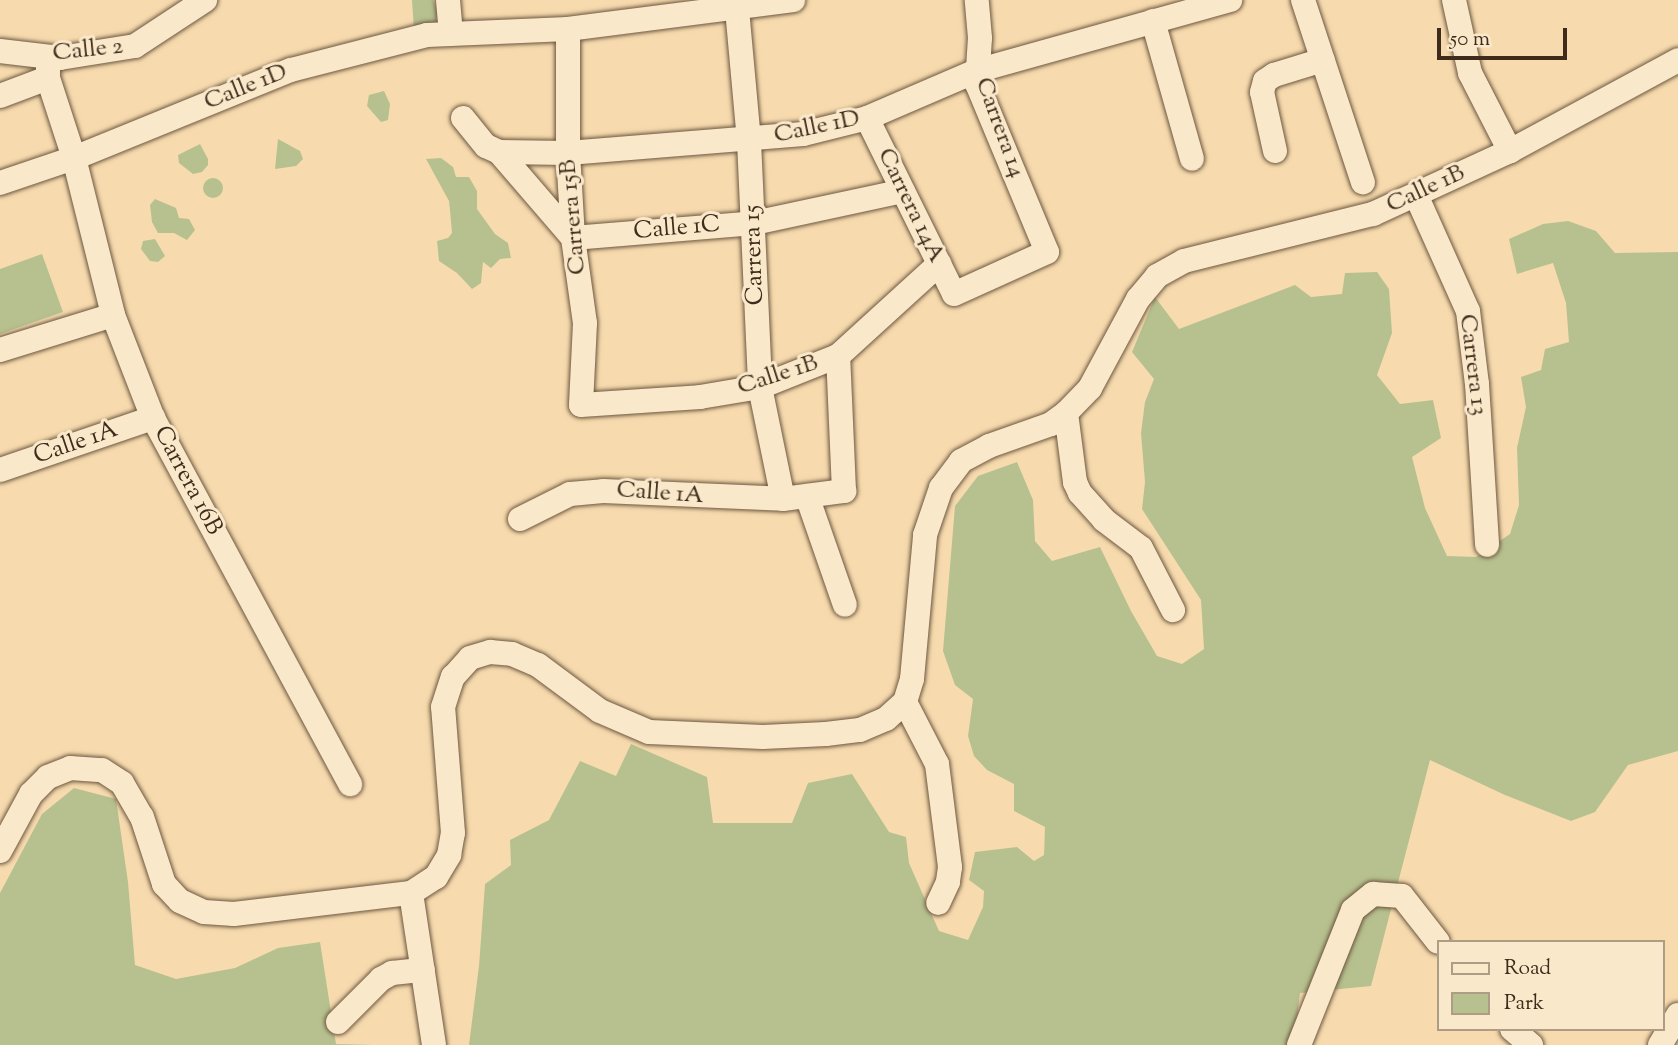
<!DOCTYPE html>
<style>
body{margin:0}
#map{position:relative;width:1678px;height:1045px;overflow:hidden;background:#f7dbae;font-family:"Sorts Mill Goudy",serif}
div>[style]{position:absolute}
.green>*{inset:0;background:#b7c18f}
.round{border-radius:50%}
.roads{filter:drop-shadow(0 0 2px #6d5740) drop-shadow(0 0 2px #6d5740)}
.minor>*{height:24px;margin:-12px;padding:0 12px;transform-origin:12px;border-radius:12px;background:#fae8ca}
span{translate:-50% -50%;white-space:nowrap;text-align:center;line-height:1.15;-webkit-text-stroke:6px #fae8ca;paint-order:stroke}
.street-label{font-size:24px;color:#3f2b1b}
.legend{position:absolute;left:1437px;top:940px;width:228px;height:91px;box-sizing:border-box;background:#fae8ca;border:2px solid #af9c84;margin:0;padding:9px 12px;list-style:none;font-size:21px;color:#3f2b1b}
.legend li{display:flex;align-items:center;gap:14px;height:35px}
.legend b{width:35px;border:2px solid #af9c84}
.scale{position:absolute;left:1437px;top:28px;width:130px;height:32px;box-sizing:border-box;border:4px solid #3f2b1b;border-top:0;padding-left:9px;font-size:21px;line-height:24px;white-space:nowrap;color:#3f2b1b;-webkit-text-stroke:5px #fae8ca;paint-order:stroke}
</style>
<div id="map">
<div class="green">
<div style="clip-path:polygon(412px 0,433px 0,438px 13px,435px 22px,414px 30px)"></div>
<div style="clip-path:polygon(384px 91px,390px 104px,388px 120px,381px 122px,367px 106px,369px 95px)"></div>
<div style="clip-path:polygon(278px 139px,300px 151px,303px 159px,296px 166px,275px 169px)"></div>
<div style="clip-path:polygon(200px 144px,208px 159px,208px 165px,202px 172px,193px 174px,179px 163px,178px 155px)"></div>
<div style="clip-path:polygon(441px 158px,453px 167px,456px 177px,469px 177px,477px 191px,477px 209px,495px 234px,508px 243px,511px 258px,500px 259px,491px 268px,483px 262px,481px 283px,472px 289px,457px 273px,439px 261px,437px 241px,448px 238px,452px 233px,450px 210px,449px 201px,426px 159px)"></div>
<div class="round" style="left:203px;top:178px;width:20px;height:20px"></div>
<div style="clip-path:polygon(155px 199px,176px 208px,179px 218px,189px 219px,195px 230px,187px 240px,174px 233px,158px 233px,152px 222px,150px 205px)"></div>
<div style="clip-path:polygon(1568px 221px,1596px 231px,1615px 253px,1678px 252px,1678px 751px,1628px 765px,1595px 812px,1571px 821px,1505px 795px,1430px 760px,1371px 986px,1300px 993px,1294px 1043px,1288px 1045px,469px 1045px,479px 966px,485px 884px,511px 865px,510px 840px,549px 820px,580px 761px,616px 776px,631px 744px,707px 777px,713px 823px,792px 823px,808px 783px,852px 774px,889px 832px,906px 837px,909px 863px,939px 931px,968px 940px,983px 907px,984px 891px,969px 880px,975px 852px,1017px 847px,1034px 861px,1044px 855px,1045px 827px,1014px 811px,1014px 784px,987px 770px,974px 756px,968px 736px,973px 699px,955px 685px,943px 651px,955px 506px,978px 476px,1017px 462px,1033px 500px,1035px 541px,1052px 561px,1100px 547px,1131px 611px,1157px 656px,1182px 664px,1204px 649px,1201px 600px,1142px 509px,1145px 482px,1141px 433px,1145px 402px,1154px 379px,1132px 352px,1155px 297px,1179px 329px,1295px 285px,1311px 297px,1342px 294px,1345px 273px,1377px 272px,1389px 289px,1392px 333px,1377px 375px,1400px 404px,1433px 400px,1441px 438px,1412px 457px,1425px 508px,1447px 556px,1476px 557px,1510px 534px,1519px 505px,1517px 448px,1526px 407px,1521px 377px,1541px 370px,1545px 349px,1569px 342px,1566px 303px,1553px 263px,1517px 274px,1509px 239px,1543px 224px)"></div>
<div style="clip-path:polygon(155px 239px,165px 256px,158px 262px,150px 261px,141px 249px,143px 241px)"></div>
<div style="clip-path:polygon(42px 254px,63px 312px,0 334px,0 269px)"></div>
<div style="clip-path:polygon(74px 788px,116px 799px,128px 882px,135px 965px,176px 979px,235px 968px,278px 948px,320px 942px,336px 1044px,373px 1045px,0 1045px,0 893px,42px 814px)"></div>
</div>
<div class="roads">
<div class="minor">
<div style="left:448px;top:0;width:34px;rotate:85deg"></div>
<div style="left:1303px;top:0;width:192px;rotate:71.8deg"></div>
<div style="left:1454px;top:0;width:75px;rotate:77.6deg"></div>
<div style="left:1470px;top:73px;width:88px;rotate:62.9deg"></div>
<div style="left:737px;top:9px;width:133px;rotate:84.8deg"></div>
<div style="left:749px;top:141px;width:246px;rotate:87.4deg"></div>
<div style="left:760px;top:387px;width:114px;rotate:78.4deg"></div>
<div style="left:1153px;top:21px;width:143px;rotate:74.2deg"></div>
<div style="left:568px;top:29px;width:124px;rotate:90deg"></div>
<div style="left:568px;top:153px;width:85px;rotate:86.6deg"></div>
<div style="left:573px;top:238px;width:86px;rotate:82deg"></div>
<div style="left:585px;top:323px;width:82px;rotate:92.8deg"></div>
<div style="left:581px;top:405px;width:119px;rotate:-3.8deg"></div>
<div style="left:700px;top:397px;width:61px;rotate:-9.5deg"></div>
<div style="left:760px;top:387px;width:84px;rotate:-21.7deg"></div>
<div style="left:838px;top:356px;width:137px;rotate:-42.3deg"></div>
<div style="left:0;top:51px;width:60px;rotate:6.7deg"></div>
<div style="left:60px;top:58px;width:76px;rotate:-9.1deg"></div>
<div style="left:135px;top:46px;width:84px;rotate:-33.3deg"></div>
<div style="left:48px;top:57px;width:21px;rotate:90deg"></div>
<div style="left:48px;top:78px;width:84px;rotate:72deg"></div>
<div style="left:74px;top:158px;width:162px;rotate:76deg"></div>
<div style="left:113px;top:315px;width:110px;rotate:68.8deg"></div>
<div style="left:153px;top:418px;width:416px;rotate:61.7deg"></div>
<div style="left:0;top:96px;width:51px;rotate:-20.6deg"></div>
<div style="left:463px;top:118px;width:36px;rotate:51deg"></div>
<div style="left:486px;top:146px;width:14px;rotate:25deg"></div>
<div style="left:499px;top:152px;width:69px;rotate:0.8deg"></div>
<div style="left:568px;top:153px;width:236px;rotate:-4.6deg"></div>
<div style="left:803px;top:134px;width:66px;rotate:-14deg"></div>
<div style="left:867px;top:118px;width:119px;rotate:-23.3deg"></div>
<div style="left:976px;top:71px;width:264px;rotate:-15.6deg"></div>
<div style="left:867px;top:118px;width:196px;rotate:63.7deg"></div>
<div style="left:954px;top:294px;width:102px;rotate:-24.3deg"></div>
<div style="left:1047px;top:252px;width:182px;rotate:-112.6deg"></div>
<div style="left:977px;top:84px;width:46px;rotate:-86.3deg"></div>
<div style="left:980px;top:38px;width:38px;rotate:-95deg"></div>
<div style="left:1275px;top:151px;width:60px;rotate:-102.4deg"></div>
<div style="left:1262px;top:92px;width:11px;rotate:-75deg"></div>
<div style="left:1265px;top:81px;width:11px;rotate:-34deg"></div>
<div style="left:1274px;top:75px;width:51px;rotate:-17deg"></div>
<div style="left:499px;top:152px;width:113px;rotate:49.3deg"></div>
<div style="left:573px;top:238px;width:182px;rotate:-4.7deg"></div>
<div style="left:754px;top:223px;width:152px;rotate:-12.1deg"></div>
<div style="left:0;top:183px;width:78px;rotate:-18.7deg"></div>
<div style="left:74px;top:158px;width:234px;rotate:-22.1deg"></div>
<div style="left:291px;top:70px;width:140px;rotate:-14.4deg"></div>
<div style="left:427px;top:35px;width:141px;rotate:-2.4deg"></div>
<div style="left:568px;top:29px;width:227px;rotate:-7.3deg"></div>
<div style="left:1416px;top:195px;width:127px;rotate:65.9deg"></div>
<div style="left:1468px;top:311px;width:74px;rotate:83deg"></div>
<div style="left:1477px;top:384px;width:161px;rotate:86.4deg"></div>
<div style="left:0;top:350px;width:118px;rotate:-17.2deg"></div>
<div style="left:1066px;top:413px;width:70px;rotate:82.6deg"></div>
<div style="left:1075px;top:482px;width:12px;rotate:66deg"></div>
<div style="left:1080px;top:493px;width:36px;rotate:48deg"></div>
<div style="left:1104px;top:520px;width:46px;rotate:37.1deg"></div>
<div style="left:1141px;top:548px;width:70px;rotate:62.7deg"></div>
<div style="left:0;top:470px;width:162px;rotate:-18.8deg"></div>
<div style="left:807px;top:496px;width:115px;rotate:70.8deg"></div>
<div style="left:520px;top:519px;width:56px;rotate:-26.6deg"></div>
<div style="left:570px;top:494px;width:33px;rotate:-5deg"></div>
<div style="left:603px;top:491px;width:180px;rotate:2.5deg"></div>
<div style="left:783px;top:499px;width:62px;rotate:-7.5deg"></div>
<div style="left:844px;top:491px;width:135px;rotate:-92.5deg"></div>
<div style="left:905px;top:702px;width:70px;rotate:62.7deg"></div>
<div style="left:937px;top:764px;width:104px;rotate:82.8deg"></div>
<div style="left:950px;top:867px;width:15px;rotate:98deg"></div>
<div style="left:948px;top:882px;width:23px;rotate:115deg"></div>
<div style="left:0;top:851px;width:65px;rotate:-61.5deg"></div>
<div style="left:31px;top:794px;width:24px;rotate:-45deg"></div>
<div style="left:48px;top:777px;width:24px;rotate:-22deg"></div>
<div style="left:70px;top:768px;width:32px;rotate:4deg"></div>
<div style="left:102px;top:770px;width:24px;rotate:33deg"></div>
<div style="left:122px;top:783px;width:39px;rotate:60deg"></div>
<div style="left:142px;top:817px;width:71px;rotate:71.8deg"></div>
<div style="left:164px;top:884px;width:23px;rotate:47deg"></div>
<div style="left:180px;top:901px;width:26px;rotate:25deg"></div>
<div style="left:204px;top:912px;width:30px;rotate:4deg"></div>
<div style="left:234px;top:914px;width:178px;rotate:-6.8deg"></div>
<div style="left:411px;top:893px;width:30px;rotate:-33deg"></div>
<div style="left:436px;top:877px;width:26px;rotate:-59deg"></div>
<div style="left:449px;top:855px;width:22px;rotate:-80deg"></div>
<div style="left:453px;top:833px;width:126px;rotate:-94.5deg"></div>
<div style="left:443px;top:707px;width:32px;rotate:-72deg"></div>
<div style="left:453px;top:677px;width:25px;rotate:-48deg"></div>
<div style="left:470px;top:658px;width:21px;rotate:-17deg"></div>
<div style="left:490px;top:652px;width:22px;rotate:5deg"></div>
<div style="left:512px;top:654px;width:28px;rotate:23deg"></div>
<div style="left:538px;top:665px;width:77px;rotate:36.6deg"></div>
<div style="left:600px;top:711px;width:53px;rotate:23.2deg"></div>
<div style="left:649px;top:732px;width:114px;rotate:2.5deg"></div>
<div style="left:763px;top:737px;width:63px;rotate:-2.7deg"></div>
<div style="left:826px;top:734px;width:34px;rotate:-7deg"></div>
<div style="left:860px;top:730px;width:28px;rotate:-23deg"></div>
<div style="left:886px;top:719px;width:25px;rotate:-42deg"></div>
<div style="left:905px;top:702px;width:24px;rotate:-73deg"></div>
<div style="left:912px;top:679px;width:145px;rotate:-84.8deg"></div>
<div style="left:925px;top:535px;width:50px;rotate:-71.2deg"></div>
<div style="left:941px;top:488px;width:34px;rotate:-53deg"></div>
<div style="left:961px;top:461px;width:32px;rotate:-28deg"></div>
<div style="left:989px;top:446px;width:66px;rotate:-19.5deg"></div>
<div style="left:1051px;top:424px;width:19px;rotate:-36deg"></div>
<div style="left:1066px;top:413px;width:35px;rotate:-46deg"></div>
<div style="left:1090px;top:388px;width:101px;rotate:-61.7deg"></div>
<div style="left:1138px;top:299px;width:30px;rotate:-50deg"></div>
<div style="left:1157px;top:276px;width:31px;rotate:-29deg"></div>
<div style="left:1184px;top:261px;width:195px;rotate:-14deg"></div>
<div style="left:1373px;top:214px;width:151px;rotate:-24.7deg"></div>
<div style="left:1510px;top:151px;width:191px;rotate:-28.4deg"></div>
<div style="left:411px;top:893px;width:154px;rotate:81.4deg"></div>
<div style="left:338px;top:1022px;width:61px;rotate:-45deg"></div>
<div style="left:381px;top:979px;width:13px;rotate:-29deg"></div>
<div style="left:392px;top:973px;width:31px;rotate:-6deg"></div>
<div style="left:1512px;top:1029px;width:25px;rotate:40deg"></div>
<div style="left:1299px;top:1045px;width:145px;rotate:-68.2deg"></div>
<div style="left:1353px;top:910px;width:26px;rotate:-39deg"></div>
<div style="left:1373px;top:894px;width:29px;rotate:4deg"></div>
<div style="left:1402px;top:896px;width:58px;rotate:52deg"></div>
<div style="left:1660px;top:1045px;width:35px;rotate:-59deg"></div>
</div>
</div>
<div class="street-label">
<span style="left:88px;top:51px;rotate:-6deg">Calle 2</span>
<span style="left:246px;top:88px;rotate:-22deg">Calle 1D</span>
<span style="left:817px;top:128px;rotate:-12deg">Calle 1D</span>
<span style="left:999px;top:128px;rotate:70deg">Carrera 14</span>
<span style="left:1426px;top:190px;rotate:-25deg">Calle 1B</span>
<span style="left:910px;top:206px;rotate:64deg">Carrera 14A</span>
<span style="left:574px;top:217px;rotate:-95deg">Carrera 15B</span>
<span style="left:677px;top:229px;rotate:-5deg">Calle 1C</span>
<span style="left:755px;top:255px;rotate:-92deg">Carrera 15</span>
<span style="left:1472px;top:365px;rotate:83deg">Carrera 13</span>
<span style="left:778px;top:376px;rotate:-18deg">Calle 1B</span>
<span style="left:76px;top:444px;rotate:-19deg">Calle 1A</span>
<span style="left:187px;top:481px;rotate:62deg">Carrera 16B</span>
<span style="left:660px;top:494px;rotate:4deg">Calle 1A</span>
</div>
<ul class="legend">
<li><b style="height:9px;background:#fae8ca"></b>Road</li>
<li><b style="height:19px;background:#b7c18f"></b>Park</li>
</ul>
<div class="scale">50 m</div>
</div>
